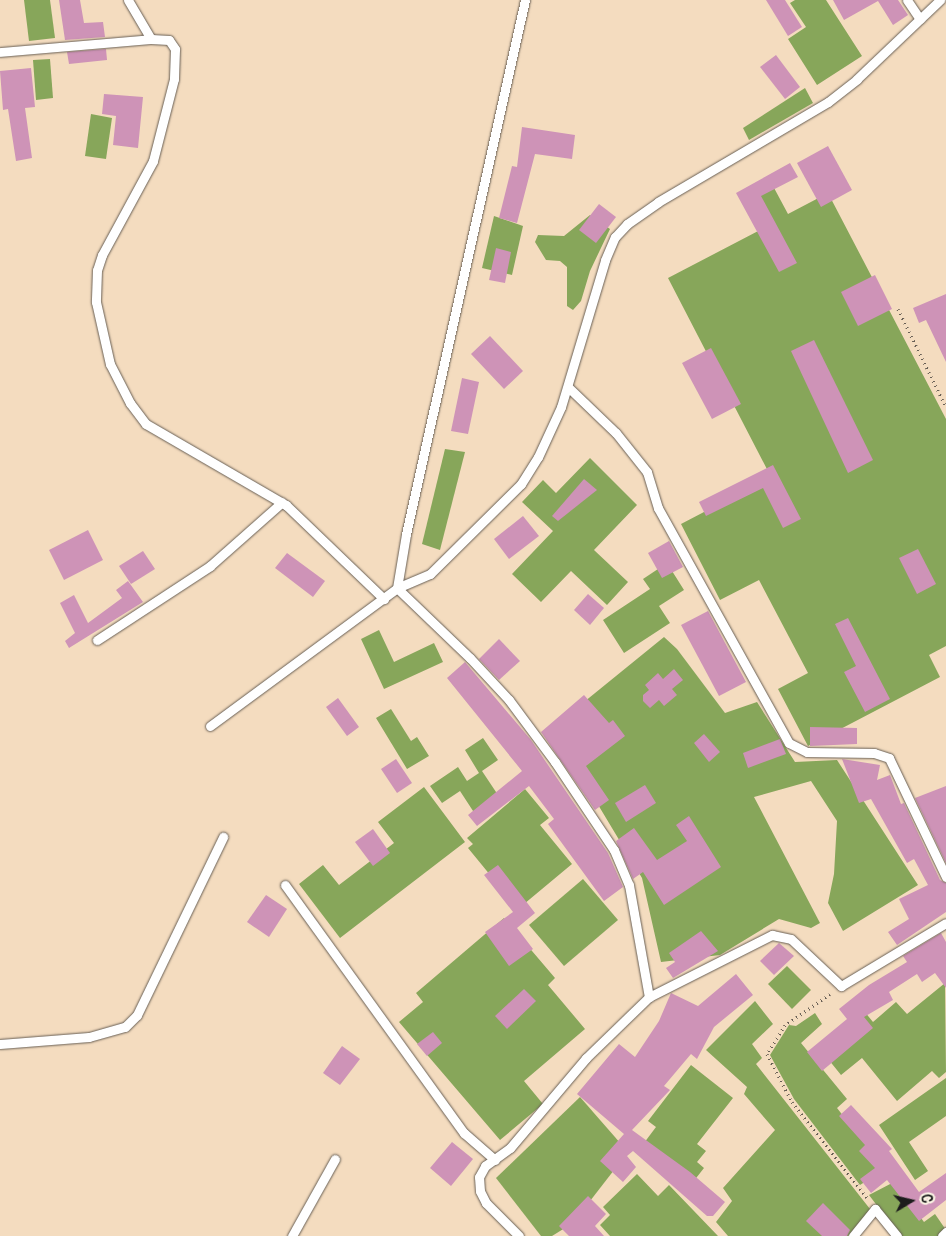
<!DOCTYPE html>
<meta charset="utf-8">
<style>
body{margin:0}
#map{position:relative;width:946px;height:1236px;overflow:hidden;background:#f4dcbf;font-family:Pangolin,sans-serif}
div>[style]{position:absolute}
.forest>*{inset:0;background:#87a65a}
.building>*{inset:0;background:#ce93b7}
.path>*{height:3px;margin-top:-1.5px;transform-origin:0;background:repeating-linear-gradient(90deg,#685f55 0 1px,transparent 0 5px)}
.roads{filter:drop-shadow(0 0 1px #685f55) drop-shadow(0 0 1px #685f55)}
.lane>*{height:9px;margin:-4.5px;padding:0 4.5px;transform-origin:4.5px;border-radius:4.5px;background:#fff}
span{translate:-50% -50%;white-space:nowrap;text-align:center;line-height:1.15;-webkit-text-stroke:5px #fcf5e5;paint-order:stroke}
.north{position:absolute;left:886px;top:1176px;width:50px;height:50px;-webkit-text-stroke:4px #fcf5e5;paint-order:stroke;rotate:81deg;font-size:14px;font-weight:700;line-height:20px;text-align:center;color:#1c1c1c}
.north::after{content:'';display:block;margin:auto;width:18px;height:22px;background:#1c1c1c;clip-path:polygon(50% 0,100% 100%,50% 72%,0 100%)}
</style>
<div id="map">
<div class="forest">
<div style="clip-path:polygon(24px 0,50px 0,55px 38px,29px 41px)"></div>
<div style="clip-path:polygon(795px 0,826px 0,862px 56px,817px 85px,788px 39px,806px 27px,790px 3px)"></div>
<div style="clip-path:polygon(50px 59px,53px 98px,36px 100px,33px 60px)"></div>
<div style="clip-path:polygon(805px 88px,813px 103px,749px 140px,743px 128px)"></div>
<div style="clip-path:polygon(91px 114px,112px 118px,106px 159px,85px 156px)"></div>
<div style="clip-path:polygon(773px 186px,788px 214px,828px 193px,946px 419px,946px 646px,929px 655px,940px 677px,808px 746px,778px 689px,808px 673px,759px 580px,720px 600px,681px 524px,771px 477px,668px 278px,762px 229px,747px 199px)"></div>
<div style="clip-path:polygon(590px 215px,610px 229px,590px 271px,581px 301px,573px 310px,567px 306px,567px 267px,560px 261px,546px 260px,535px 242px,538px 235px,564px 236px)"></div>
<div style="clip-path:polygon(494px 216px,523px 226px,512px 275px,482px 268px)"></div>
<div style="clip-path:polygon(445px 449px,465px 452px,440px 550px,422px 544px)"></div>
<div style="clip-path:polygon(590px 458px,637px 505px,594px 550px,628px 582px,607px 605px,571px 571px,541px 602px,512px 574px,553px 531px,522px 502px,543px 480px,556px 493px)"></div>
<div style="clip-path:polygon(667px 563px,684px 590px,659px 606px,670px 623px,624px 653px,603px 620px,650px 589px,643px 579px)"></div>
<div style="clip-path:polygon(379px 630px,394px 662px,434px 643px,443px 662px,384px 689px,361px 639px)"></div>
<div style="clip-path:polygon(664px 637px,677px 649px,725px 713px,757px 702px,795px 762px,837px 760px,918px 885px,843px 931px,828px 903px,834px 874px,837px 821px,811px 781px,754px 797px,820px 923px,811px 928px,779px 919px,720px 955px,661px 962px,642px 878px,552px 728px)"></div>
<div style="clip-path:polygon(391px 709px,411px 741px,417px 737px,429px 756px,407px 769px,376px 718px)"></div>
<div style="clip-path:polygon(483px 738px,498px 760px,482px 771px,500px 798px,475px 814px,460px 791px,442px 803px,430px 786px,458px 767px,467px 781px,479px 773px,465px 750px)"></div>
<div style="clip-path:polygon(424px 787px,465px 842px,340px 938px,299px 884px,323px 865px,339px 885px,394px 843px,378px 822px)"></div>
<div style="clip-path:polygon(525px 789px,549px 818px,540px 825px,572px 864px,518px 909px,468px 848px,473px 844px,467px 838px)"></div>
<div style="clip-path:polygon(583px 879px,618px 920px,564px 966px,529px 925px)"></div>
<div style="clip-path:polygon(504px 918px,555px 978px,548px 985px,585px 1029px,524px 1081px,543px 1104px,500px 1140px,399px 1022px,423px 1002px,416px 993px)"></div>
<div style="clip-path:polygon(787px 966px,811px 990px,792px 1009px,768px 984px)"></div>
<div style="clip-path:polygon(945px 983px,946px 1072px,939px 1078px,932px 1071px,897px 1101px,862px 1058px,841px 1075px,820px 1049px,864px 1011px,873px 1022px,896px 1002px,907px 1014px)"></div>
<div style="clip-path:polygon(755px 1001px,773px 1024px,752px 1044px,762px 1058px,756px 1064px,870px 1209px,848px 1236px,728px 1236px,716px 1222px,732px 1201px,723px 1188px,775px 1130px,744px 1094px,747px 1087px,706px 1050px)"></div>
<div style="clip-path:polygon(815px 1013px,822px 1024px,801px 1043px,847px 1099px,837px 1108px,885px 1169px,860px 1185px,794px 1099px,770px 1055px,789px 1025px,796px 1026px)"></div>
<div style="clip-path:polygon(691px 1065px,733px 1098px,697px 1144px,706px 1151px,697px 1162px,704px 1168px,693px 1182px,644px 1143px,656px 1127px,648px 1121px)"></div>
<div style="clip-path:polygon(946px 1078px,946px 1116px,909px 1142px,928px 1171px,915px 1180px,879px 1125px)"></div>
<div style="clip-path:polygon(580px 1097px,628px 1152px,573px 1223px,552px 1236px,541px 1236px,496px 1178px)"></div>
<div style="clip-path:polygon(637px 1174px,658px 1196px,669px 1185px,718px 1236px,610px 1236px,600px 1225px,610px 1215px,603px 1207px)"></div>
<div style="clip-path:polygon(894px 1182px,924px 1222px,935px 1214px,946px 1230px,939px 1236px,900px 1236px,869px 1195px)"></div>
</div>
<div class="building">
<div style="clip-path:polygon(59px 0,80px 0,84px 23px,103px 22px,105px 37px,65px 40px)"></div>
<div style="clip-path:polygon(766px 0,785px 0,802px 27px,788px 36px)"></div>
<div style="clip-path:polygon(833px 0,898px 0,908px 15px,893px 25px,878px 1px,844px 20px)"></div>
<div style="clip-path:polygon(106px 49px,107px 60px,69px 64px,67px 52px)"></div>
<div style="clip-path:polygon(776px 55px,800px 87px,785px 99px,760px 67px)"></div>
<div style="clip-path:polygon(31px 68px,35px 107px,25px 108px,32px 158px,16px 161px,8px 109px,3px 110px,0 71px)"></div>
<div style="clip-path:polygon(104px 94px,143px 97px,138px 148px,113px 145px,116px 116px,102px 114px)"></div>
<div style="clip-path:polygon(522px 127px,575px 135px,572px 159px,535px 154px,517px 223px,499px 218px,512px 166px,517px 167px)"></div>
<div style="clip-path:polygon(828px 146px,852px 190px,821px 207px,797px 163px)"></div>
<div style="clip-path:polygon(790px 163px,798px 177px,761px 196px,797px 263px,779px 272px,736px 193px)"></div>
<div style="clip-path:polygon(599px 204px,616px 217px,596px 243px,579px 230px)"></div>
<div style="clip-path:polygon(496px 248px,511px 252px,505px 283px,489px 280px)"></div>
<div style="clip-path:polygon(875px 275px,892px 309px,858px 326px,841px 292px)"></div>
<div style="clip-path:polygon(946px 294px,946px 362px,926px 320px,919px 323px,913px 308px)"></div>
<div style="clip-path:polygon(490px 336px,523px 371px,504px 389px,471px 354px)"></div>
<div style="clip-path:polygon(814px 340px,873px 460px,848px 473px,791px 351px)"></div>
<div style="clip-path:polygon(711px 348px,741px 404px,712px 419px,682px 363px)"></div>
<div style="clip-path:polygon(462px 378px,479px 382px,468px 434px,451px 431px)"></div>
<div style="clip-path:polygon(773px 465px,801px 519px,783px 528px,763px 488px,706px 516px,699px 502px)"></div>
<div style="clip-path:polygon(584px 479px,597px 490px,558px 521px,552px 516px)"></div>
<div style="clip-path:polygon(523px 516px,539px 536px,509px 559px,494px 539px)"></div>
<div style="clip-path:polygon(88px 530px,103px 560px,64px 580px,49px 550px)"></div>
<div style="clip-path:polygon(669px 541px,683px 567px,662px 578px,648px 553px)"></div>
<div style="clip-path:polygon(918px 549px,936px 584px,917px 594px,899px 558px)"></div>
<div style="clip-path:polygon(143px 551px,155px 569px,131px 584px,119px 566px)"></div>
<div style="clip-path:polygon(287px 553px,325px 581px,313px 597px,275px 568px)"></div>
<div style="clip-path:polygon(128px 581px,143px 602px,69px 648px,65px 641px,75px 633px,60px 603px,74px 595px,88px 623px,122px 598px,116px 590px)"></div>
<div style="clip-path:polygon(588px 594px,604px 608px,590px 625px,574px 610px)"></div>
<div style="clip-path:polygon(708px 611px,746px 682px,719px 696px,681px 625px)"></div>
<div style="clip-path:polygon(848px 618px,890px 699px,865px 712px,844px 672px,856px 666px,835px 624px)"></div>
<div style="clip-path:polygon(499px 639px,520px 661px,499px 680px,479px 659px)"></div>
<div style="clip-path:polygon(465px 662px,531px 740px,608px 853px,623px 887px,604px 901px,548px 824px,554px 819px,529px 786px,477px 826px,468px 815px,522px 771px,447px 678px)"></div>
<div style="clip-path:polygon(674px 669px,683px 680px,672px 689px,677px 695px,664px 706px,659px 700px,650px 708px,643px 701px,643px 695px,649px 690px,645px 685px,658px 673px,663px 679px)"></div>
<div style="clip-path:polygon(584px 695px,609px 723px,613px 720px,625px 736px,586px 766px,609px 800px,595px 810px,541px 732px)"></div>
<div style="clip-path:polygon(338px 698px,359px 727px,347px 736px,326px 707px)"></div>
<div style="clip-path:polygon(810px 727px,857px 728px,857px 744px,810px 746px)"></div>
<div style="clip-path:polygon(704px 734px,720px 752px,709px 762px,694px 743px)"></div>
<div style="clip-path:polygon(780px 739px,786px 754px,748px 768px,743px 753px)"></div>
<div style="clip-path:polygon(396px 759px,412px 783px,397px 793px,381px 769px)"></div>
<div style="clip-path:polygon(842px 759px,880px 765px,877px 780px,890px 775px,901px 804px,904px 803px,940px 880px,946px 883px,946px 912px,897px 945px,888px 932px,909px 919px,899px 899px,928px 885px,914px 859px,907px 863px,871px 799px,859px 803px)"></div>
<div style="clip-path:polygon(645px 785px,656px 803px,626px 822px,615px 803px)"></div>
<div style="clip-path:polygon(946px 786px,946px 863px,915px 798px)"></div>
<div style="clip-path:polygon(689px 816px,721px 867px,664px 905px,643px 872px,633px 879px,616px 841px,634px 828px,657px 860px,687px 841px,676px 825px)"></div>
<div style="clip-path:polygon(373px 829px,390px 853px,373px 866px,355px 842px)"></div>
<div style="clip-path:polygon(498px 865px,535px 913px,517px 928px,533px 949px,509px 966px,485px 932px,513px 912px,484px 875px)"></div>
<div style="clip-path:polygon(266px 895px,287px 909px,269px 937px,247px 922px)"></div>
<div style="clip-path:polygon(701px 931px,718px 951px,673px 978px,666px 968px,675px 962px,669px 953px)"></div>
<div style="clip-path:polygon(941px 933px,946px 942px,946px 988px,935px 973px,922px 982px,917px 974px,889px 992px,893px 1000px,864px 1017px,873px 1028px,822px 1071px,807px 1052px,847px 1019px,839px 1009px,869px 985px,907px 962px,903px 956px)"></div>
<div style="clip-path:polygon(779px 943px,794px 956px,774px 975px,760px 961px)"></div>
<div style="clip-path:polygon(736px 974px,753px 995px,714px 1027px,697px 1059px,691px 1054px,664px 1086px,670px 1090px,632px 1130px,690px 1172px,725px 1202px,713px 1216px,707px 1216px,633px 1151px,627px 1156px,636px 1167px,623px 1182px,600px 1161px,624px 1134px,577px 1094px,619px 1044px,635px 1057px,659px 1021px,671px 993px,698px 1006px)"></div>
<div style="clip-path:polygon(524px 989px,536px 1001px,507px 1029px,495px 1016px)"></div>
<div style="clip-path:polygon(433px 1032px,442px 1043px,427px 1056px,417px 1044px)"></div>
<div style="clip-path:polygon(342px 1046px,360px 1059px,340px 1085px,323px 1073px)"></div>
<div style="clip-path:polygon(851px 1105px,892px 1149px,889px 1151px,919px 1192px,946px 1173px,946px 1200px,919px 1221px,887px 1180px,871px 1193px,860px 1179px,875px 1168px,859px 1151px,865px 1145px,839px 1116px)"></div>
<div style="clip-path:polygon(452px 1142px,473px 1159px,451px 1186px,430px 1168px)"></div>
<div style="clip-path:polygon(588px 1196px,606px 1214px,595px 1226px,604px 1236px,569px 1236px,559px 1226px)"></div>
<div style="clip-path:polygon(823px 1203px,850px 1230px,847px 1236px,822px 1236px,806px 1221px)"></div>
</div>
<div class="path">
<div style="left:898px;top:309px;width:109px;rotate:63.9deg"></div>
<div style="left:830px;top:994px;width:55px;rotate:145.4deg"></div>
<div style="left:785px;top:1025px;width:34px;rotate:122deg"></div>
<div style="left:767px;top:1054px;width:54px;rotate:62.5deg"></div>
<div style="left:792px;top:1102px;width:123px;rotate:51.9deg"></div>
</div>
<div class="roads">
<div class="lane">
<div style="left:128px;top:0;width:45px;rotate:59.5deg"></div>
<div style="left:151px;top:39px;width:18px;rotate:3deg"></div>
<div style="left:169px;top:40px;width:11px;rotate:56deg"></div>
<div style="left:175px;top:49px;width:30px;rotate:92deg"></div>
<div style="left:174px;top:79px;width:85px;rotate:104.4deg"></div>
<div style="left:153px;top:161px;width:107px;rotate:118.5deg"></div>
<div style="left:102px;top:255px;width:16px;rotate:108deg"></div>
<div style="left:97px;top:270px;width:32px;rotate:92deg"></div>
<div style="left:96px;top:302px;width:64px;rotate:77.3deg"></div>
<div style="left:110px;top:364px;width:44px;rotate:62.9deg"></div>
<div style="left:130px;top:403px;width:26px;rotate:53deg"></div>
<div style="left:146px;top:424px;width:162px;rotate:30.1deg"></div>
<div style="left:286px;top:505px;width:136px;rotate:43.8deg"></div>
<div style="left:907px;top:0;width:23px;rotate:56deg"></div>
<div style="left:0;top:52px;width:152px;rotate:-4.9deg"></div>
<div style="left:568px;top:387px;width:66px;rotate:43.8deg"></div>
<div style="left:616px;top:433px;width:50px;rotate:51.5deg"></div>
<div style="left:647px;top:472px;width:38px;rotate:73deg"></div>
<div style="left:658px;top:508px;width:269px;rotate:60.9deg"></div>
<div style="left:789px;top:743px;width:20px;rotate:27deg"></div>
<div style="left:807px;top:752px;width:67px;rotate:0.9deg"></div>
<div style="left:874px;top:753px;width:16px;rotate:18deg"></div>
<div style="left:889px;top:758px;width:132px;rotate:64.4deg"></div>
<div style="left:397px;top:588px;width:55px;rotate:-80.5deg"></div>
<div style="left:406px;top:534px;width:547px;rotate:-77.44deg"></div>
<div style="left:397px;top:588px;width:101px;rotate:43.8deg"></div>
<div style="left:470px;top:658px;width:57px;rotate:47.1deg"></div>
<div style="left:509px;top:700px;width:77px;rotate:53.4deg"></div>
<div style="left:555px;top:762px;width:106px;rotate:56.2deg"></div>
<div style="left:614px;top:850px;width:38px;rotate:67deg"></div>
<div style="left:629px;top:885px;width:114px;rotate:79.9deg"></div>
<div style="left:97px;top:640px;width:135px;rotate:-33.2deg"></div>
<div style="left:210px;top:566px;width:96px;rotate:-41.6deg"></div>
<div style="left:210px;top:726px;width:232px;rotate:-36.4deg"></div>
<div style="left:397px;top:588px;width:36px;rotate:-23deg"></div>
<div style="left:430px;top:574px;width:128px;rotate:-44.7deg"></div>
<div style="left:521px;top:484px;width:32px;rotate:-58deg"></div>
<div style="left:538px;top:457px;width:55px;rotate:-65.3deg"></div>
<div style="left:561px;top:407px;width:153px;rotate:-73.3deg"></div>
<div style="left:605px;top:260px;width:25px;rotate:-67deg"></div>
<div style="left:615px;top:237px;width:18px;rotate:-47deg"></div>
<div style="left:627px;top:224px;width:38px;rotate:-35deg"></div>
<div style="left:658px;top:202px;width:197px;rotate:-30.5deg"></div>
<div style="left:828px;top:102px;width:37px;rotate:-38deg"></div>
<div style="left:857px;top:79px;width:115px;rotate:-43.6deg"></div>
<div style="left:285px;top:885px;width:306px;rotate:54.2deg"></div>
<div style="left:464px;top:1133px;width:41px;rotate:41.1deg"></div>
<div style="left:0;top:1044px;width:89px;rotate:-4.5deg"></div>
<div style="left:89px;top:1037px;width:37px;rotate:-16deg"></div>
<div style="left:125px;top:1027px;width:17px;rotate:-45deg"></div>
<div style="left:137px;top:1015px;width:198px;rotate:-64.2deg"></div>
<div style="left:292px;top:1236px;width:88px;rotate:-60.8deg"></div>
<div style="left:519px;top:1236px;width:47px;rotate:-135deg"></div>
<div style="left:486px;top:1203px;width:13px;rotate:-117deg"></div>
<div style="left:480px;top:1191px;width:14px;rotate:-94deg"></div>
<div style="left:479px;top:1177px;width:13px;rotate:-61deg"></div>
<div style="left:485px;top:1166px;width:31px;rotate:-36deg"></div>
<div style="left:510px;top:1148px;width:118px;rotate:-49.8deg"></div>
<div style="left:586px;top:1058px;width:88px;rotate:-44.1deg"></div>
<div style="left:649px;top:997px;width:138px;rotate:-26.8deg"></div>
<div style="left:772px;top:935px;width:19px;rotate:12deg"></div>
<div style="left:791px;top:939px;width:69px;rotate:43.2deg"></div>
<div style="left:841px;top:986px;width:122px;rotate:-31deg"></div>
<div style="left:853px;top:1236px;width:35px;rotate:-51deg"></div>
<div style="left:875px;top:1209px;width:35px;rotate:51deg"></div>
<div style="left:942px;top:1236px;width:6px;rotate:-45deg"></div>
</div>
</div>
<div class="north">С</div>
</div>
